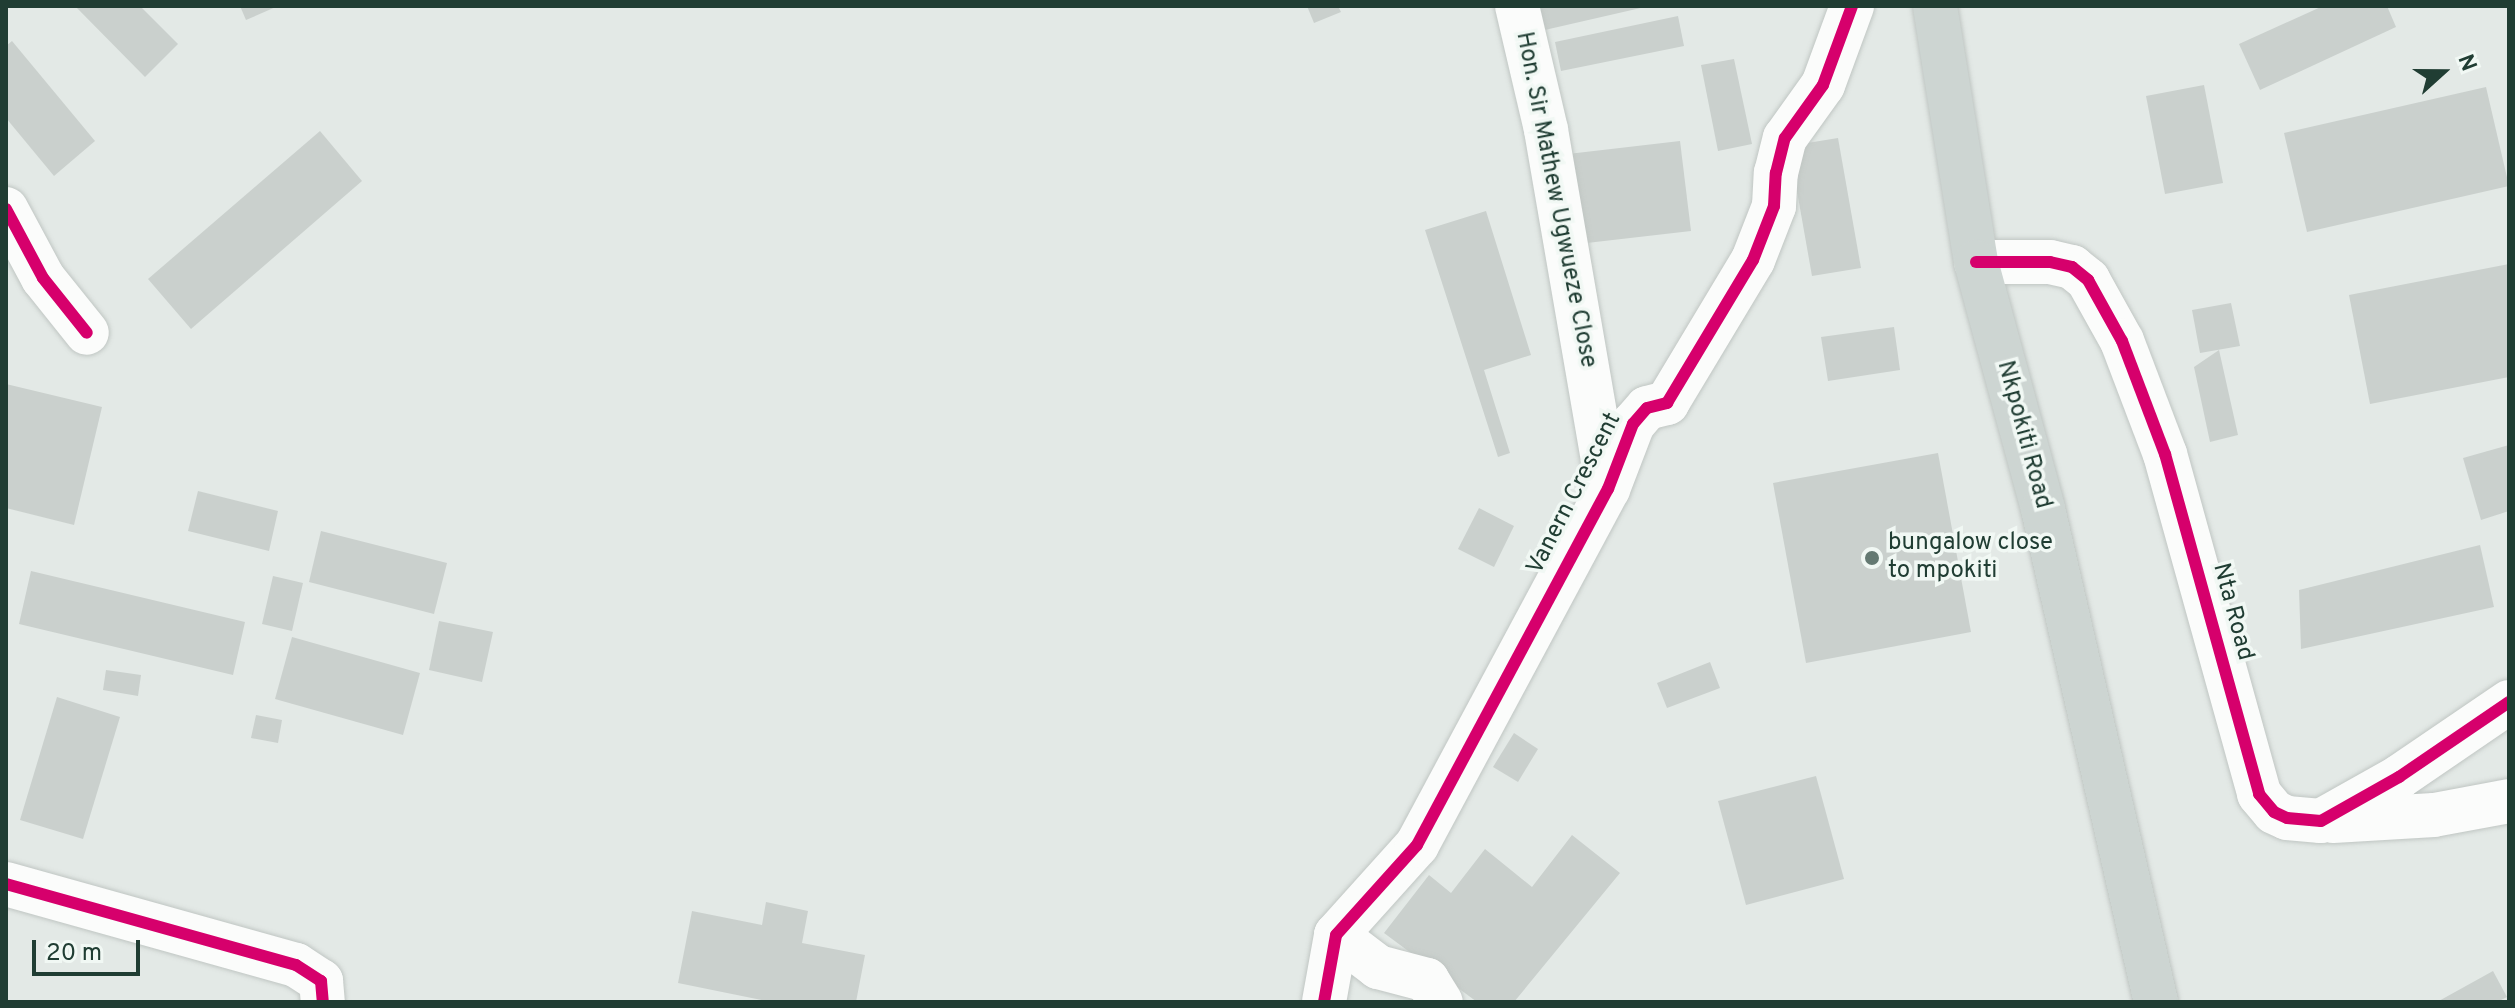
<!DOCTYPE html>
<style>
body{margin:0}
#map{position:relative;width:2515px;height:1008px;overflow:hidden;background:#e3e9e6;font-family:Overpass,sans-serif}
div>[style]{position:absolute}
.building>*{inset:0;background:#cad0cd}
.roads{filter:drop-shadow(0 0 2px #c0c6c3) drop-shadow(0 0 2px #c0c6c3)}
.minor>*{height:44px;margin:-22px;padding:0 22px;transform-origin:22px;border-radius:22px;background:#fbfcfb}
.major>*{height:44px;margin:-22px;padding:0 22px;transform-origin:22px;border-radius:22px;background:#cdd5d2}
.cycleway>*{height:12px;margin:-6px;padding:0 6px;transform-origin:6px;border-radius:6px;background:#d6006c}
.dots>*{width:22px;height:22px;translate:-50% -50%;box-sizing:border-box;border:4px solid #f1f8f4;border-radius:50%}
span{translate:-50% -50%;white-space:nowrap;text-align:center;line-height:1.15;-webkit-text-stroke:7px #f1f8f4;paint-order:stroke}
.street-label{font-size:24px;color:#203d33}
.poi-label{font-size:24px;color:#203d33}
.left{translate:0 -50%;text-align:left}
.frame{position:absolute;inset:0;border:8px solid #203d33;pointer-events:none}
.north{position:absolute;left:2403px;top:32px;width:80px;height:80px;-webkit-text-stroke:6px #f1f8f4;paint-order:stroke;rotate:69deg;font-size:22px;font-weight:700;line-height:32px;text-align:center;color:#203d33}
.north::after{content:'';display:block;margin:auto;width:28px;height:36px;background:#203d33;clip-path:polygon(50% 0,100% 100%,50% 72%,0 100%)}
.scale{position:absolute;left:32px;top:940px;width:108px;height:36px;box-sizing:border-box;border:4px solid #203d33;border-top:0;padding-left:10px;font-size:24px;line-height:28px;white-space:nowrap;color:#203d33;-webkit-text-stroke:6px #f1f8f4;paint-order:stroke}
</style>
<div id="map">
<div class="building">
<div style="clip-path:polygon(75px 6px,140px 6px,178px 44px,145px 77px)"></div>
<div style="clip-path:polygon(240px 6px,278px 6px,246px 20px)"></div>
<div style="clip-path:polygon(1307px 6px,1338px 6px,1341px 12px,1314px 23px)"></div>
<div style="clip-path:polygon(1530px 6px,1645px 6px,1645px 7px,1536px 32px)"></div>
<div style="clip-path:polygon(2323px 6px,2387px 6px,2396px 27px,2260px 90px,2239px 44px)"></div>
<div style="clip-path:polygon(1678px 16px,1684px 46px,1561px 71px,1555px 42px)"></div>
<div style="clip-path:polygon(12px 41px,95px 141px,54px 176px,6px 118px,6px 46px)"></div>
<div style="clip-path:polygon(1734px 59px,1752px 144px,1718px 151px,1701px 65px)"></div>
<div style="clip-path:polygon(2204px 85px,2223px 183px,2165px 194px,2146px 96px)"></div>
<div style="clip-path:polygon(2486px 87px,2509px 186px,2307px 232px,2284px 133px)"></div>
<div style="clip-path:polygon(320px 131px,362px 181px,191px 329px,148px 279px)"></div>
<div style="clip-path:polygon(1838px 138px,1861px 268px,1812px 276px,1789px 146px)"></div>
<div style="clip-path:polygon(1680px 141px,1691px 231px,1578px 244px,1568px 154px)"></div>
<div style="clip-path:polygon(1486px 211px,1531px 355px,1484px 370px,1510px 453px,1498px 457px,1425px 230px)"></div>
<div style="clip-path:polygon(2509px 264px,2509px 377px,2370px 404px,2349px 295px)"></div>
<div style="clip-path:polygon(2231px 303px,2240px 346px,2200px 353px,2192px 310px)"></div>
<div style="clip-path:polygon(1894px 327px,1900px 370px,1828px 381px,1821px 337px)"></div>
<div style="clip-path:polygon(2219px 350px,2238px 435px,2210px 442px,2194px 367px)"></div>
<div style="clip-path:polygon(6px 384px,102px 407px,74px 525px,6px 508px)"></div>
<div style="clip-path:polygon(2509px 445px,2509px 511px,2481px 520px,2463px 458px)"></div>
<div style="clip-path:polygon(1938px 453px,1971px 632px,1806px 663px,1773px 483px)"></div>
<div style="clip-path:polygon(198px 491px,278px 511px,269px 551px,188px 531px)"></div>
<div style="clip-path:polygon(1479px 508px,1514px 526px,1494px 567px,1458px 549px)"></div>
<div style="clip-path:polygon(321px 531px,447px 563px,434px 614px,309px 582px)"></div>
<div style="clip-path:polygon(2480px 545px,2494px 607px,2301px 649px,2299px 590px)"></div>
<div style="clip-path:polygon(31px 571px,245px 622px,233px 675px,19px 624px)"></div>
<div style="clip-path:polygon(273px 576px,303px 583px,292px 631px,262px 624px)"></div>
<div style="clip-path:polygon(439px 621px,493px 632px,482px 682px,429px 670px)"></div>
<div style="clip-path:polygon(292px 637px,420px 673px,403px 735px,275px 699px)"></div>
<div style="clip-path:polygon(1710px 662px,1720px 688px,1667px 708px,1657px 683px)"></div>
<div style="clip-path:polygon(106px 670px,141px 675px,138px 696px,103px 690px)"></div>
<div style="clip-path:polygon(57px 697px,120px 717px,83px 839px,20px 820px)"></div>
<div style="clip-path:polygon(256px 715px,282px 720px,278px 743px,251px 738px)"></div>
<div style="clip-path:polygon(1514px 733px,1538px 749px,1518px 782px,1493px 767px)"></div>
<div style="clip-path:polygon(1816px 776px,1844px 879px,1746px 905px,1718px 801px)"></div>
<div style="clip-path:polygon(1572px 835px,1620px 873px,1514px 1002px,1477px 1002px,1384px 933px,1429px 875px,1451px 893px,1485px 849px,1532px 887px)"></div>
<div style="clip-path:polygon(766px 902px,808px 911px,802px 943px,865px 955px,856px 1002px,771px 1002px,678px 983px,692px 911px,762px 925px)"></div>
<div style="clip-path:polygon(2493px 971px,2507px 997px,2497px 1002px,2437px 1002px)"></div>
</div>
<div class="roads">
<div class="minor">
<div style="left:1517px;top:6px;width:127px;rotate:76.8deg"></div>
<div style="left:1546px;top:130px;width:364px;rotate:80.2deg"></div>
<div style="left:6px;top:209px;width:78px;rotate:61.8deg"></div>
<div style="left:43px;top:278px;width:70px;rotate:51.3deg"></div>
<div style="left:1976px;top:262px;width:74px"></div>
<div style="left:2050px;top:262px;width:23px;rotate:13deg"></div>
<div style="left:2072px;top:267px;width:21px;rotate:39deg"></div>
<div style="left:2088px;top:280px;width:70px;rotate:60.9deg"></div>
<div style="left:2122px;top:341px;width:121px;rotate:69.2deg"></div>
<div style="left:2165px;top:454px;width:353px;rotate:74.5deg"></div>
<div style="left:2259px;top:794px;width:23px;rotate:50deg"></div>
<div style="left:2274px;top:812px;width:14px;rotate:25deg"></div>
<div style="left:2287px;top:818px;width:34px;rotate:5deg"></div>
<div style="left:2321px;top:821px;width:90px;rotate:-29.4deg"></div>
<div style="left:2399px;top:777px;width:133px;rotate:-34.3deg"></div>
<div style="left:2333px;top:821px;width:101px;rotate:-3.4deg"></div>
<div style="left:2434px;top:815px;width:76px;rotate:-10.6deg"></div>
<div style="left:6px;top:884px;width:301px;rotate:15.6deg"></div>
<div style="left:296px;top:965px;width:30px;rotate:33deg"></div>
<div style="left:321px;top:981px;width:21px;rotate:85deg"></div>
<div style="left:1336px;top:935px;width:53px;rotate:37.3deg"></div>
<div style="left:1378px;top:967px;width:51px;rotate:14.9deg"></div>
<div style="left:1427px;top:980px;width:26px;rotate:58deg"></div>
<div style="left:1324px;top:1002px;width:68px;rotate:-79.8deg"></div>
<div style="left:1336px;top:935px;width:121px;rotate:-48deg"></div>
<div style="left:1417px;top:845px;width:404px;rotate:-61.8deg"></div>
<div style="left:1608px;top:489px;width:70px;rotate:-69deg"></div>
<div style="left:1633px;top:424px;width:21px;rotate:-49deg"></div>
<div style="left:1647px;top:408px;width:21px;rotate:-14deg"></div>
<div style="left:1667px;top:403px;width:167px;rotate:-59deg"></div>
<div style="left:1753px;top:260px;width:58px;rotate:-68.7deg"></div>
<div style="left:1774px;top:206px;width:33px;rotate:-87deg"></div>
<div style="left:1776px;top:173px;width:36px;rotate:-76deg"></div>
<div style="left:1785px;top:138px;width:65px;rotate:-54.4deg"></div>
<div style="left:1823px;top:85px;width:84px;rotate:-69.8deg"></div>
</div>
<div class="major">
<div style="left:1935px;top:6px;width:259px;rotate:80.9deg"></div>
<div style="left:1976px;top:262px;width:256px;rotate:74.8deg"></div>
<div style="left:2043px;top:509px;width:506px;rotate:77.09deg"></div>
</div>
</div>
<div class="cycleway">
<div style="left:6px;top:209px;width:78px;rotate:61.8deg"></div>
<div style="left:43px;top:278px;width:70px;rotate:51.3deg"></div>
<div style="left:1976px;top:262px;width:74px"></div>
<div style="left:2050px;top:262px;width:23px;rotate:13deg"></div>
<div style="left:2072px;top:267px;width:21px;rotate:39deg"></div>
<div style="left:2088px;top:280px;width:70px;rotate:60.9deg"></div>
<div style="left:2122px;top:341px;width:121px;rotate:69.2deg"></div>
<div style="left:2165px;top:454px;width:353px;rotate:74.5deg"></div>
<div style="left:2259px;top:794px;width:23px;rotate:50deg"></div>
<div style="left:2274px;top:812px;width:14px;rotate:25deg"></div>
<div style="left:2287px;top:818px;width:34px;rotate:5deg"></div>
<div style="left:2321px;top:821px;width:90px;rotate:-29.4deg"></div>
<div style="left:2399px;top:777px;width:133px;rotate:-34.3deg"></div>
<div style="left:6px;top:884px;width:301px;rotate:15.6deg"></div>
<div style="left:296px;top:965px;width:30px;rotate:33deg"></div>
<div style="left:321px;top:981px;width:21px;rotate:85deg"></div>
<div style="left:1324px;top:1002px;width:68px;rotate:-79.8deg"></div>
<div style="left:1336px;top:935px;width:121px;rotate:-48deg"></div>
<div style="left:1417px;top:845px;width:404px;rotate:-61.8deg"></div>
<div style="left:1608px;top:489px;width:70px;rotate:-69deg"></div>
<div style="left:1633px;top:424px;width:21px;rotate:-49deg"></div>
<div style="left:1647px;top:408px;width:21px;rotate:-14deg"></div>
<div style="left:1667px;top:403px;width:167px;rotate:-59deg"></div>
<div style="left:1753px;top:260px;width:58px;rotate:-68.7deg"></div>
<div style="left:1774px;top:206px;width:33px;rotate:-87deg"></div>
<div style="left:1776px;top:173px;width:36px;rotate:-76deg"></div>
<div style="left:1785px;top:138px;width:65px;rotate:-54.4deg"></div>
<div style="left:1823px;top:85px;width:84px;rotate:-69.8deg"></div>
</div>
<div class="dots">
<div style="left:1872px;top:558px;background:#647972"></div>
</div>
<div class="street-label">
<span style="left:1555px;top:200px;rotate:79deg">Hon. Sir Mathew Ugwueze Close</span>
<span style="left:2023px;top:435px;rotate:75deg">Nkpokiti Road</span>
<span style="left:1575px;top:494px;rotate:-63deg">Vanern Crescent</span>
<span style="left:2232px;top:612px;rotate:75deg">Nta Road</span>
</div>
<div class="poi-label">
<span class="left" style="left:1888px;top:558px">bungalow close<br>to mpokiti</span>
</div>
<div class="frame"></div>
<div class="north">N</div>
<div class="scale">20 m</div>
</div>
